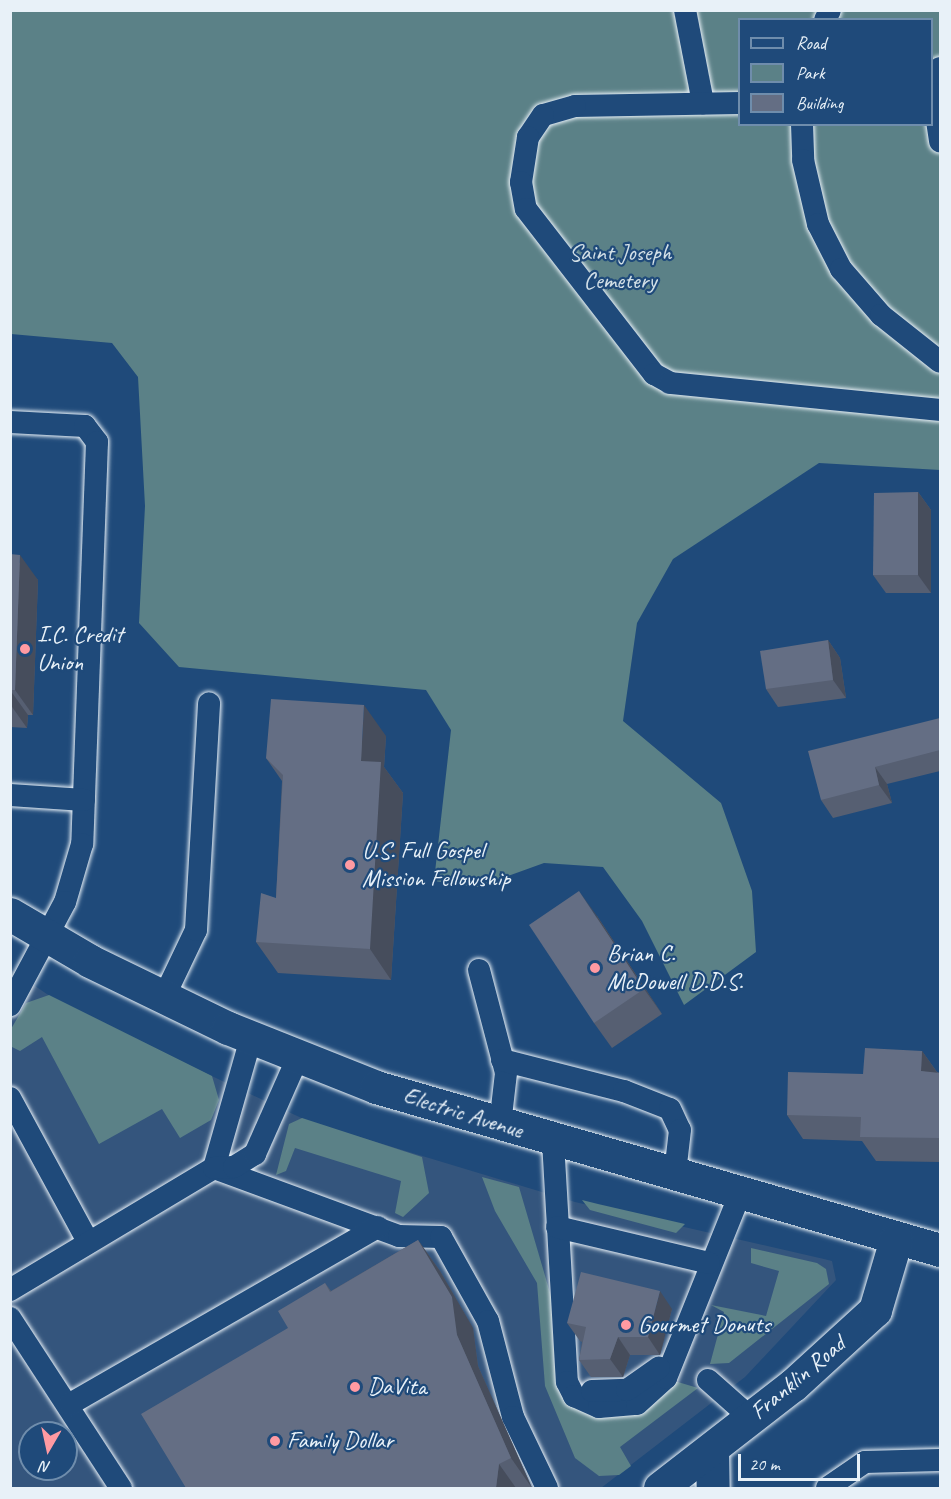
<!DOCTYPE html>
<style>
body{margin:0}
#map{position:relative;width:951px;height:1499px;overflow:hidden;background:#1f4a7a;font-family:Caveat,sans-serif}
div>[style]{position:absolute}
.built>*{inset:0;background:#34557d}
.green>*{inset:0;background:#5b8187}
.roads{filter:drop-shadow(0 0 2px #e8f1f8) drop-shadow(0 0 2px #e8f1f8)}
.service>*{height:22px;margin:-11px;padding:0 11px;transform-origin:11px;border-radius:11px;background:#1f4a7a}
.minor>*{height:33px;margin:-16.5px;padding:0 16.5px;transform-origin:16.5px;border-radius:16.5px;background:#1f4a7a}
.secondary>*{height:33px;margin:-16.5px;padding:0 16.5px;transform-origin:16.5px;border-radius:16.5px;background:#1f4a7a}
.wall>*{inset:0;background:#565f72}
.shaded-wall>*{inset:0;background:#464d5c}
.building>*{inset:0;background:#646e84}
.dots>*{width:16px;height:16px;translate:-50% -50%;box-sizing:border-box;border:3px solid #1f4a7a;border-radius:50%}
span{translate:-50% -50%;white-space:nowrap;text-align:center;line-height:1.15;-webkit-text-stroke:4.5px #1f4a7a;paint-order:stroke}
.park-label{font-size:24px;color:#d3e0e7}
.poi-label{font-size:24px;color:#e8f1f8}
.left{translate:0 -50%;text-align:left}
.street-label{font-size:24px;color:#e8f1f8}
.frame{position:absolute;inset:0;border:12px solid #e8f1f8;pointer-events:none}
.legend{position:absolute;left:738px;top:18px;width:195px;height:108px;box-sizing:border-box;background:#1f4a7a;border:2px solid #6f8dac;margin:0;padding:8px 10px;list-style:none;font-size:18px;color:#e8f1f8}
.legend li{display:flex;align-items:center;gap:12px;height:30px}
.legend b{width:30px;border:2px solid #6f8dac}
.north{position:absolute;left:18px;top:1421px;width:60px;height:60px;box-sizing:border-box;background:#1f4a7a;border:2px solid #6f8dac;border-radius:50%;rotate:189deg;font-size:16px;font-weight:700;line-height:24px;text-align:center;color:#e8f1f8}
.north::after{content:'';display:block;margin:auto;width:21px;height:27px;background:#ff9aa2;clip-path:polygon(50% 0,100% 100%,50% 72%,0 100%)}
.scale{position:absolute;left:738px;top:1454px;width:122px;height:27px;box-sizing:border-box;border:3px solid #e8f1f8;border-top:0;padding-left:8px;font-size:18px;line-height:21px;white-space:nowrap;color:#e8f1f8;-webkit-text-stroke:4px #1f4a7a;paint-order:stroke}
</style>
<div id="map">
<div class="built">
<div style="clip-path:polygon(evenodd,10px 969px,69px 1009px,310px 1122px,575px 1202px,824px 1259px,832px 1261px,836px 1280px,745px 1377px,601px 1488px,11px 1488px,10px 969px,30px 1433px,66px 1433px,66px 1469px,30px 1469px,30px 1433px)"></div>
</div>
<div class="green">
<div style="clip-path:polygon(evenodd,10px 11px,940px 11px,940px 470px,819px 463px,673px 559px,637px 623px,623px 721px,721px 803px,752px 891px,756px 952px,684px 1005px,642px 921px,603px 867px,544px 863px,477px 887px,434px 881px,451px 730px,426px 690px,179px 667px,139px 623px,145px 506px,138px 377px,112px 343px,11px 334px,10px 11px,740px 20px,932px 20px,932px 124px,740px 124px,740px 20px)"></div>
<div style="clip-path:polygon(49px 995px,212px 1076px,219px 1100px,211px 1120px,180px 1138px,162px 1109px,99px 1144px,42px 1037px,20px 1051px,12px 1047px,11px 1029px,26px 1003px)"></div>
<div style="clip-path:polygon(302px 1118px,422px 1157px,429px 1193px,403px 1217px,395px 1213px,401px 1181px,295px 1148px,286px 1171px,276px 1175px,289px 1124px)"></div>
<div style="clip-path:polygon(482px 1177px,519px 1187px,551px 1296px,555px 1371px,563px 1396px,671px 1380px,698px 1388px,620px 1447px,631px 1466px,619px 1475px,599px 1476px,575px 1458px,545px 1386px,537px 1283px,495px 1211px)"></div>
<div style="clip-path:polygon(582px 1200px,598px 1204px,685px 1224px,676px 1233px,590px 1210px)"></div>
<div style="clip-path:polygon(751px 1248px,817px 1263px,826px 1269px,829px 1284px,729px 1363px,710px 1364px,724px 1312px,711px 1305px,766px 1316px,779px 1271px,751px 1263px)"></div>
</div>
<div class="roads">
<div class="service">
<div style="left:685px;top:10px;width:95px;rotate:79deg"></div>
<div style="left:825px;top:20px;width:11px;rotate:-63deg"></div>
<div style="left:940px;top:68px;width:27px;rotate:105deg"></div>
<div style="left:933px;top:94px;width:48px;rotate:81.5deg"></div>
<div style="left:740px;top:103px;width:165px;rotate:179deg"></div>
<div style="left:575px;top:106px;width:33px;rotate:164deg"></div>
<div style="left:543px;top:115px;width:27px;rotate:124deg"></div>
<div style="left:528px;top:137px;width:46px;rotate:98.8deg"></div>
<div style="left:521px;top:182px;width:27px;rotate:80deg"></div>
<div style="left:526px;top:209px;width:209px;rotate:52.2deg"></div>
<div style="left:654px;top:374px;width:18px;rotate:29deg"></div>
<div style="left:670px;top:383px;width:271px;rotate:5.7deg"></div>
<div style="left:802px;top:124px;width:36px;rotate:88deg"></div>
<div style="left:803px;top:160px;width:66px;rotate:76.8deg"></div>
<div style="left:818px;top:224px;width:51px;rotate:62.9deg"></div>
<div style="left:841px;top:269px;width:61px;rotate:49deg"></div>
<div style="left:881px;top:315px;width:75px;rotate:38.5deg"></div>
<div style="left:10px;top:422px;width:75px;rotate:3.1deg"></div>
<div style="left:85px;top:426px;width:20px;rotate:53deg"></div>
<div style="left:97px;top:442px;width:402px;rotate:92.1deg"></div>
<div style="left:82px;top:844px;width:60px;rotate:106.3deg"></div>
<div style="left:65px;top:902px;width:117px;rotate:118.1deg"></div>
<div style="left:10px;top:795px;width:74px;rotate:3.9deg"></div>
<div style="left:479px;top:970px;width:106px;rotate:75.3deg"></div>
<div style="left:506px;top:1073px;width:52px;rotate:96.6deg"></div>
<div style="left:164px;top:997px;width:74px;rotate:-64.5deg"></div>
<div style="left:196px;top:930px;width:227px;rotate:-86.7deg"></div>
<div style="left:502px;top:1060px;width:126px;rotate:14.3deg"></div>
<div style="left:624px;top:1091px;width:49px;rotate:21.4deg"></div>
<div style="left:670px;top:1109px;width:23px;rotate:65deg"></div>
<div style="left:680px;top:1130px;width:43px;rotate:96.6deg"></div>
<div style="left:10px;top:1098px;width:162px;rotate:61.5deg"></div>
<div style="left:553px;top:1141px;width:241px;rotate:86.7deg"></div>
<div style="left:567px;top:1382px;width:16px;rotate:63deg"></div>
<div style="left:574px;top:1396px;width:27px;rotate:24deg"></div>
<div style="left:599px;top:1407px;width:38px;rotate:-5deg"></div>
<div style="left:637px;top:1404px;width:39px;rotate:-42deg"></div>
<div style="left:666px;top:1378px;width:201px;rotate:-68.1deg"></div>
<div style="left:214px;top:1168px;width:197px;rotate:20.2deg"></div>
<div style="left:399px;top:1236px;width:42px;rotate:1.4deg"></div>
<div style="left:441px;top:1237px;width:96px;rotate:60.8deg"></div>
<div style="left:488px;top:1321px;width:99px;rotate:75.4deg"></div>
<div style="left:513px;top:1417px;width:79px;rotate:64.4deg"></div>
<div style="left:214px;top:1168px;width:135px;rotate:-74.1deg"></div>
<div style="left:557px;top:1227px;width:156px;rotate:13.3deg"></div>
<div style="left:10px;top:1290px;width:238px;rotate:-30.9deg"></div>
<div style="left:214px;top:1168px;width:20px;rotate:-3deg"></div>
<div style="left:234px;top:1167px;width:25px;rotate:-32deg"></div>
<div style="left:255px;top:1154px;width:106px;rotate:-66.1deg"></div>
<div style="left:10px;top:1318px;width:203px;rotate:56.9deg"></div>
<div style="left:708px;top:1380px;width:57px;rotate:41.5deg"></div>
<div style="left:592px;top:1391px;width:35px;rotate:-2deg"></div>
<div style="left:627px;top:1390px;width:39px;rotate:-35deg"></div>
<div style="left:70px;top:1404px;width:355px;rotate:-29.9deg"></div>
<div style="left:827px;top:1488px;width:46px;rotate:-34.4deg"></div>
<div style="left:865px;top:1462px;width:75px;rotate:-1.5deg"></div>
</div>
<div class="minor">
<div style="left:712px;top:1449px;width:39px;rotate:89deg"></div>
</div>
<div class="secondary">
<div style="left:10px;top:914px;width:93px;rotate:30.4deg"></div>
<div style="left:90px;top:961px;width:153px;rotate:25.9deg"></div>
<div style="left:228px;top:1028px;width:159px;rotate:21.7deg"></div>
<div style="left:376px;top:1087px;width:587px;rotate:16.12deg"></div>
<div style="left:660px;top:1488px;width:168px;rotate:-37.8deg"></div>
<div style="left:793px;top:1385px;width:111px;rotate:-42.4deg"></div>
<div style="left:875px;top:1310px;width:74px;rotate:-73.5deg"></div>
</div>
</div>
<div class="wall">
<div style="clip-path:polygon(918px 492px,931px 510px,931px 593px,886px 593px,873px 575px)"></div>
<div style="clip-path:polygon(10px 554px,38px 580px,33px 715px,28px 715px,27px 728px,10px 727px)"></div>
<div style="clip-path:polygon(828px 640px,840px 658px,846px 698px,778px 707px,766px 689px)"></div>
<div style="clip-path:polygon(940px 718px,940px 771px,887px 784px,892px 803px,833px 818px,821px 800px)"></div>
<div style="clip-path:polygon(386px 736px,384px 767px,403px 793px,391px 980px,278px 973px,256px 942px,276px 898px,282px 781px,266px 758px)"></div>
<div style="clip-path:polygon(597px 916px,662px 1014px,612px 1048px,594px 1023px)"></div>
<div style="clip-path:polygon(922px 1051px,937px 1072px,940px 1073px,940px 1162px,876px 1161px,862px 1141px,803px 1139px,787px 1115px,863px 1074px)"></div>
<div style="clip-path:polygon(418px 1240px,440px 1271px,473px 1328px,478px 1366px,532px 1488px,186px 1488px,288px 1328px,325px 1283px,331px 1291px)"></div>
<div style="clip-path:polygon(672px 1309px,660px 1355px,630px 1355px,623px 1377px,591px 1377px,579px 1360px,582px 1342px,580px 1341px,567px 1323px)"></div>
</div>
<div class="shaded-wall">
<div style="clip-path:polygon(918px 492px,931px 510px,931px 593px,918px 575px)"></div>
<div style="clip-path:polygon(20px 555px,38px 580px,33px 715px,15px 690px)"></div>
<div style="clip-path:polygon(828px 640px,840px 658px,846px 698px,833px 680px)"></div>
<div style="clip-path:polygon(10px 690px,28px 715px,27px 728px,10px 704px)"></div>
<div style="clip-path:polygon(364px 705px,386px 736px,384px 767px,403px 793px,391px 980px,370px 949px,361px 761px)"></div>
<div style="clip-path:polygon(875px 767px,887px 784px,892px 803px,879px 785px)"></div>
<div style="clip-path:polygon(579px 891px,597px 916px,662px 1014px,644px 989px)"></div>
<div style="clip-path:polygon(922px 1051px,939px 1075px,921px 1071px)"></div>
<div style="clip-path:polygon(418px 1240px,440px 1271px,473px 1328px,478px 1366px,532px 1488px,511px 1458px,457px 1335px)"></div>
<div style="clip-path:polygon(660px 1291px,672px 1309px,660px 1355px,648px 1337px)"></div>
<div style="clip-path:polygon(618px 1337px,630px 1355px,623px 1377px,610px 1359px)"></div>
<div style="clip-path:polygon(499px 1464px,516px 1488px,496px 1488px)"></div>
</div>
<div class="building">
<div style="clip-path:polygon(918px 492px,918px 575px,873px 575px,874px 493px)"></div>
<div style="clip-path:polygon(10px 554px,20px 555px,15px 690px,10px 690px)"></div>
<div style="clip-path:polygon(828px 640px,833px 680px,766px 689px,760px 651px)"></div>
<div style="clip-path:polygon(271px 699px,364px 705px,361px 761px,381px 762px,370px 949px,256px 942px,261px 893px,276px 898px,283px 775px,266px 758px)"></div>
<div style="clip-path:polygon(940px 718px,940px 750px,875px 767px,879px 785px,821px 800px,808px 751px)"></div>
<div style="clip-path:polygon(579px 891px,644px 989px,594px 1023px,529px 925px)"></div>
<div style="clip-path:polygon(865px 1048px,922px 1051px,921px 1071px,940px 1073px,940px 1138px,860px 1137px,861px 1117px,787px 1115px,788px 1072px,863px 1074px)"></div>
<div style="clip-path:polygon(418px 1240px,452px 1297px,457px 1335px,511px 1458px,499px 1464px,496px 1488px,195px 1488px,194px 1487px,192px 1488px,186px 1488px,141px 1414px,288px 1328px,278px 1311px,325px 1283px,330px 1292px)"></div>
<div style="clip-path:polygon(581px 1272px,660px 1291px,648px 1337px,618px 1337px,610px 1359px,579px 1360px,586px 1327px,567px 1323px)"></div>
</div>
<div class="dots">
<div style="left:25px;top:649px;background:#ff9aa2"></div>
<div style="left:350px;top:865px;background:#ff9aa2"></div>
<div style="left:595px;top:968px;background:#ff9aa2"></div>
<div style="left:626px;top:1325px;background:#ff9aa2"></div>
<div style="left:355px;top:1387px;background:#ff9aa2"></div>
<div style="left:275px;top:1441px;background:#ff9aa2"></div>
</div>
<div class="park-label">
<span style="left:620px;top:267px">Saint Joseph<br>Cemetery</span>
</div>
<div class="poi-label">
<span class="left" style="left:37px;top:649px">I.C. Credit<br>Union</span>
<span class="left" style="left:362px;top:865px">U.S. Full Gospel<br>Mission Fellowship</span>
<span class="left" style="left:607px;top:968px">Brian C.<br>McDowell D.D.S.</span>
<span class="left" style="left:638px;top:1325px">Gourmet Donuts</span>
<span class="left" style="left:368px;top:1387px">DaVita</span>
<span class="left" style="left:287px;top:1441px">Family Dollar</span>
</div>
<div class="street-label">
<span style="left:463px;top:1113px;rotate:17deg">Electric Avenue</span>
<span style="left:798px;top:1378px;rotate:-40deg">Franklin Road</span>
</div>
<div class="frame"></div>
<ul class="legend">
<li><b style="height:8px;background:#1f4a7a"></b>Road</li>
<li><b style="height:16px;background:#5b8187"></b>Park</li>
<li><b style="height:16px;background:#646e84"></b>Building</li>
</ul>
<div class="north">N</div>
<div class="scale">20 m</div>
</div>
